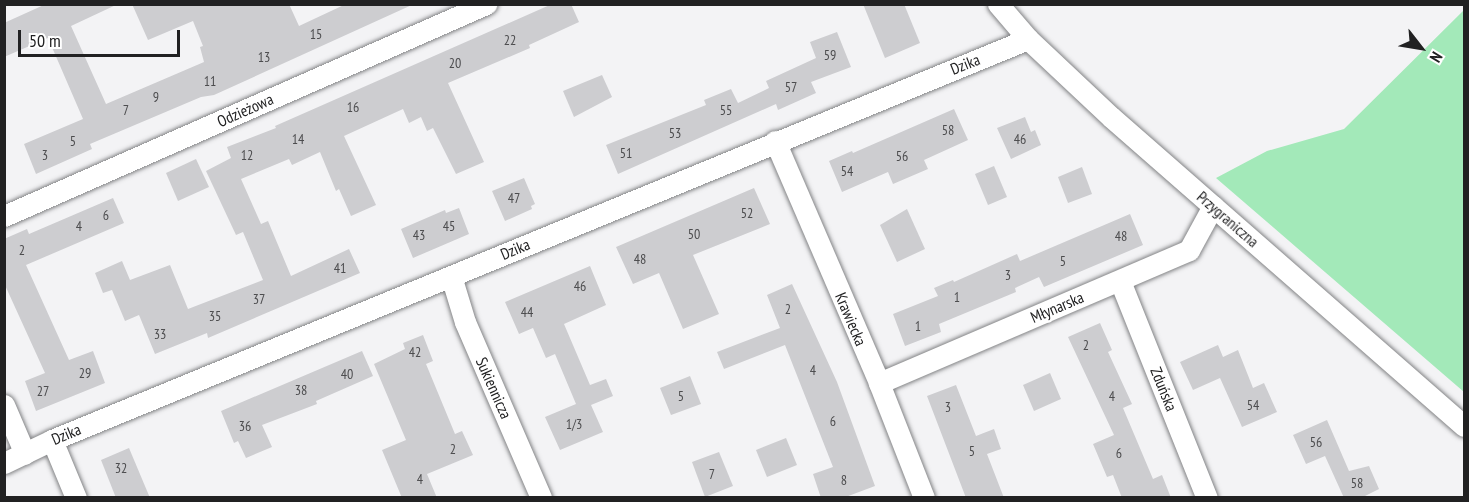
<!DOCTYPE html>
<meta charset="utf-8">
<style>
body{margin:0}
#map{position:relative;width:1469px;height:502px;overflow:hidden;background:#f3f3f5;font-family:"PT Sans Narrow",sans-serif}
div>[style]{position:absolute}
.green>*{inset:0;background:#a3e9b9}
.building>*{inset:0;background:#cdcdd0}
.roads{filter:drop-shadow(0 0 2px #838486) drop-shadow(0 0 2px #838486)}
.minor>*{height:21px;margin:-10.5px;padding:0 10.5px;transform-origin:10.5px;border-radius:10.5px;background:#fff}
span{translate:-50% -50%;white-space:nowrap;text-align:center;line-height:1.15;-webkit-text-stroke:4.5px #fff;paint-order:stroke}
.number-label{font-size:14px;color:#4c4c4e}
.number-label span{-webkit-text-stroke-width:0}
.street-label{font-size:16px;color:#212122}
.frame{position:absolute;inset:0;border:6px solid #212122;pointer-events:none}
.north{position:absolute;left:1391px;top:18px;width:60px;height:60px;-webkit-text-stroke:4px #fff;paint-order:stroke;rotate:121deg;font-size:16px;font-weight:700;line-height:24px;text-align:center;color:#212122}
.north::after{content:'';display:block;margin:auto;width:21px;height:27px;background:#212122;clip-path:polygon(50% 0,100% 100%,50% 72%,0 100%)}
.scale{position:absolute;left:18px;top:30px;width:162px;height:27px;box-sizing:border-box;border:3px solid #212122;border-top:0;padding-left:8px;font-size:18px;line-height:21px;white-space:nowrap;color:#212122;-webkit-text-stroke:4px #fff;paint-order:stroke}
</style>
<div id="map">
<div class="green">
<div style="clip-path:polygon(1464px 10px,1464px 392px,1216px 178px,1267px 151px,1344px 129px)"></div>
</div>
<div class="building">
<div style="clip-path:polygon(46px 4px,118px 4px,71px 26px,106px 104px,204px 62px,200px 47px,203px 46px,193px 21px,148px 40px,132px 4px,289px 4px,299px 26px,346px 4px,414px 4px,214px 95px,201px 97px,90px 144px,92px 149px,36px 174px,24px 144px,83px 119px,48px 38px,4px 57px,4px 23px)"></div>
<div style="clip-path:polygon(552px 4px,571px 4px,579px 22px,529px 45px,530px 48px,448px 83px,484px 162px,456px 174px,433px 128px,427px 131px,421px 117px,409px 123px,403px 109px,344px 136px,376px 205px,351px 216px,339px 189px,336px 191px,320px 152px,292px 165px,289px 159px,241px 179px,261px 224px,268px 221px,291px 276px,349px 249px,360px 273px,208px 338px,207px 333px,155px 354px,139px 315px,125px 321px,112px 290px,103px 293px,95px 273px,122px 261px,130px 280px,170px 265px,188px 309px,263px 280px,243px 232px,236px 235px,206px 171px,231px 158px,227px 147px,276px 128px,275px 126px)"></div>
<div style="clip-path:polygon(863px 4px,904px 4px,920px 43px,885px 58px)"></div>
<div style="clip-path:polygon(837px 32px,851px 67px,811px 82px,816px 93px,778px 110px,776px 104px,618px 174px,606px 145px,706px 105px,704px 100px,731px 89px,738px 103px,769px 88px,766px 81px,816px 58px,810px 42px)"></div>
<div style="clip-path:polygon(602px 75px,612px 97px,574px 117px,563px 91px)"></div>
<div style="clip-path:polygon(954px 109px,968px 140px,924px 160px,928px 169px,893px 184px,888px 172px,842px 192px,829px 161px,852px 151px,853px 153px)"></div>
<div style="clip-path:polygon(1025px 117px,1031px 132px,1035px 130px,1041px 145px,1011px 159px,997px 128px)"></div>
<div style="clip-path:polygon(196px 159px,209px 187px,178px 201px,166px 173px)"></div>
<div style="clip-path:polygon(994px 166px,1007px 197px,988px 205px,975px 174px)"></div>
<div style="clip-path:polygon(1082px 167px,1092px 194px,1068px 203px,1058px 177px)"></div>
<div style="clip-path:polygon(524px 178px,535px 204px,531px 206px,532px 209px,505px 221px,492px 191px)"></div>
<div style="clip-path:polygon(754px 188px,770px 224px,693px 255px,719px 314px,683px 329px,659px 273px,633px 284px,616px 247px)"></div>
<div style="clip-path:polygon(113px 198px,124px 223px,26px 265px,69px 360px,93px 351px,105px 383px,36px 411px,25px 381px,45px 373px,4px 283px,4px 239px,27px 229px,29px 234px)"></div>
<div style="clip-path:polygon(459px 208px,469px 234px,413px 258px,401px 229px,445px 210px,446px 213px)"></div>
<div style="clip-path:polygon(907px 209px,925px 249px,897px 262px,880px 225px)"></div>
<div style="clip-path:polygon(1130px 214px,1143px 245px,1044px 287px,1039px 277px,1015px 288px,1016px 292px,939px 324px,941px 332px,905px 346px,893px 314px,938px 296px,934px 288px,953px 280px,954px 282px,1017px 254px,1020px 261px)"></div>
<div style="clip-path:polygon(590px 266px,606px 305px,564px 324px,590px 385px,606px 379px,613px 396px,591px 405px,603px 432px,560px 450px,545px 417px,576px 404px,555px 354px,546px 358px,533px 328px,519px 334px,505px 302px)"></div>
<div style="clip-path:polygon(792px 284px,837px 382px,875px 486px,843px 498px,821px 498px,813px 474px,833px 467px,785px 345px,724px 369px,717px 352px,780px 328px,767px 295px)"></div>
<div style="clip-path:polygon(1100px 323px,1112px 350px,1108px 352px,1132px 404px,1123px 408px,1153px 479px,1162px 475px,1171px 498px,1122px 498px,1113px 475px,1107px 477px,1093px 444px,1114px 435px,1068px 337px)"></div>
<div style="clip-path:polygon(423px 335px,433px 361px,426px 364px,455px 434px,462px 431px,473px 455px,427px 474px,437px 498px,402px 498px,382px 450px,406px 440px,374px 364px,405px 349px,403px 343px)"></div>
<div style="clip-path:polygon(1218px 345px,1223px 357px,1238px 350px,1253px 388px,1264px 383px,1277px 412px,1242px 427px,1220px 378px,1193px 390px,1180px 362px)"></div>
<div style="clip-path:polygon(362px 351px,373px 376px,316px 401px,317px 404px,262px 425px,272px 447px,246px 458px,238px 441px,234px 443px,221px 411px)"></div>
<div style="clip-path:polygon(1050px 373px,1061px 399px,1034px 411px,1023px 385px)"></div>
<div style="clip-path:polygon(690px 376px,701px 404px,671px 415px,660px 388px)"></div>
<div style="clip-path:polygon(956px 385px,976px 436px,994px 429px,1001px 449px,987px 454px,1004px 498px,966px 498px,927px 396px)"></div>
<div style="clip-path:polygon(1327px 420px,1349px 471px,1369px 466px,1379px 489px,1361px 498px,1344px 498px,1325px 456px,1306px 464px,1293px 435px)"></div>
<div style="clip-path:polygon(786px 438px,797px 465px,767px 477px,756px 450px)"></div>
<div style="clip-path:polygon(129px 448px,150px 498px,116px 498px,101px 460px)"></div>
<div style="clip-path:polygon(719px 452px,733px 486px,705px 497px,692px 462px)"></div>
</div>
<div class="roads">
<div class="minor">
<div style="left:998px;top:4px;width:46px;rotate:49.4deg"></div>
<div style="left:1028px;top:39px;width:114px;rotate:43.2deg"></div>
<div style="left:1111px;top:117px;width:469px;rotate:41.2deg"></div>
<div style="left:775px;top:141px;width:263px;rotate:66.7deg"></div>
<div style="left:879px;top:383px;width:123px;rotate:68.6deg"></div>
<div style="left:4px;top:216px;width:527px;rotate:-23.74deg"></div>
<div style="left:451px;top:276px;width:48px;rotate:73.1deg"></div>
<div style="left:465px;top:322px;width:192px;rotate:66.6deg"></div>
<div style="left:1120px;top:281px;width:234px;rotate:68.2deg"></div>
<div style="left:879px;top:383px;width:337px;rotate:-23.2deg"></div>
<div style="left:1189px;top:250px;width:50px;rotate:-61.4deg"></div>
<div style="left:4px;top:405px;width:53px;rotate:66.8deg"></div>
<div style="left:52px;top:440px;width:63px;rotate:67.5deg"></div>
<div style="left:4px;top:463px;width:53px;rotate:-25.6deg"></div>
<div style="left:52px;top:440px;width:1055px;rotate:-22.34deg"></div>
</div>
</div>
<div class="number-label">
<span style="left:316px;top:34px">15</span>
<span style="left:510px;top:40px">22</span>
<span style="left:830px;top:55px">59</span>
<span style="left:264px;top:57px">13</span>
<span style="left:455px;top:63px">20</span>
<span style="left:210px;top:81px">11</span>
<span style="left:791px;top:87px">57</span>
<span style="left:156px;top:97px">9</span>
<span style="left:353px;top:107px">16</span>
<span style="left:126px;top:110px">7</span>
<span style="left:726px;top:110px">55</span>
<span style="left:948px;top:130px">58</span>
<span style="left:675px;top:133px">53</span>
<span style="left:298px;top:139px">14</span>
<span style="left:1020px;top:139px">46</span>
<span style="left:73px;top:141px">5</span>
<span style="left:626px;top:153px">51</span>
<span style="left:45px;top:155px">3</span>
<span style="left:247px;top:155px">12</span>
<span style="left:902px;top:156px">56</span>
<span style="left:847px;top:171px">54</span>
<span style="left:514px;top:198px">47</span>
<span style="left:747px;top:213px">52</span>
<span style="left:106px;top:215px">6</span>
<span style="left:79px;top:226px">4</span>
<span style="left:449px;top:226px">45</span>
<span style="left:694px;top:234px">50</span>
<span style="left:419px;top:235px">43</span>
<span style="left:1121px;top:236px">48</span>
<span style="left:22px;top:250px">2</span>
<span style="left:640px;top:259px">48</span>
<span style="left:1063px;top:261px">5</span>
<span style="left:340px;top:268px">41</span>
<span style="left:1008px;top:275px">3</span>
<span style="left:580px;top:286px">46</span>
<span style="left:957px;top:297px">1</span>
<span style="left:259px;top:299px">37</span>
<span style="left:788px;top:309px">2</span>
<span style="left:527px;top:312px">44</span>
<span style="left:215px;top:316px">35</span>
<span style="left:918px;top:326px">1</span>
<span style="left:160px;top:334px">33</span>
<span style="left:1086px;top:345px">2</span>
<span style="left:415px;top:352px">42</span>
<span style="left:813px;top:370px">4</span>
<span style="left:85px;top:373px">29</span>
<span style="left:347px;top:374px">40</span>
<span style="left:301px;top:390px">38</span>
<span style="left:43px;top:391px">27</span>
<span style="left:681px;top:396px">5</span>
<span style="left:1112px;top:396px">4</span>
<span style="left:1253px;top:405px">54</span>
<span style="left:948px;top:407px">3</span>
<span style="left:833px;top:421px">6</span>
<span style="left:574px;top:424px">1/3</span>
<span style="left:245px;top:426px">36</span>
<span style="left:1316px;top:442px">56</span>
<span style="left:453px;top:449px">2</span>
<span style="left:972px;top:451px">5</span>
<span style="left:1119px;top:453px">6</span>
<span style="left:121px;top:468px">32</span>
<span style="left:712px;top:474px">7</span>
<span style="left:420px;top:479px">4</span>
<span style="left:844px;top:480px">8</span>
<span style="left:1357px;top:483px">58</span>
</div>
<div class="street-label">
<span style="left:965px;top:64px;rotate:-22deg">Dzika</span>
<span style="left:245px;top:110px;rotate:-24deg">Odzieżowa</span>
<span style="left:1228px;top:219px;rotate:41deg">Przygraniczna</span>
<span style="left:515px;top:249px;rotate:-23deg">Dzika</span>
<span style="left:1057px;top:307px;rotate:-23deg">Młynarska</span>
<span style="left:851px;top:319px;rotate:67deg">Krawiecka</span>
<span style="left:494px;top:388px;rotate:66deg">Sukiennicza</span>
<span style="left:1164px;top:389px;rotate:68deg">Zduńska</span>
<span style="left:66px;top:434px;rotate:-23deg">Dzika</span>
</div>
<div class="frame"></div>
<div class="north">N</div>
<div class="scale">50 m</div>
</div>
